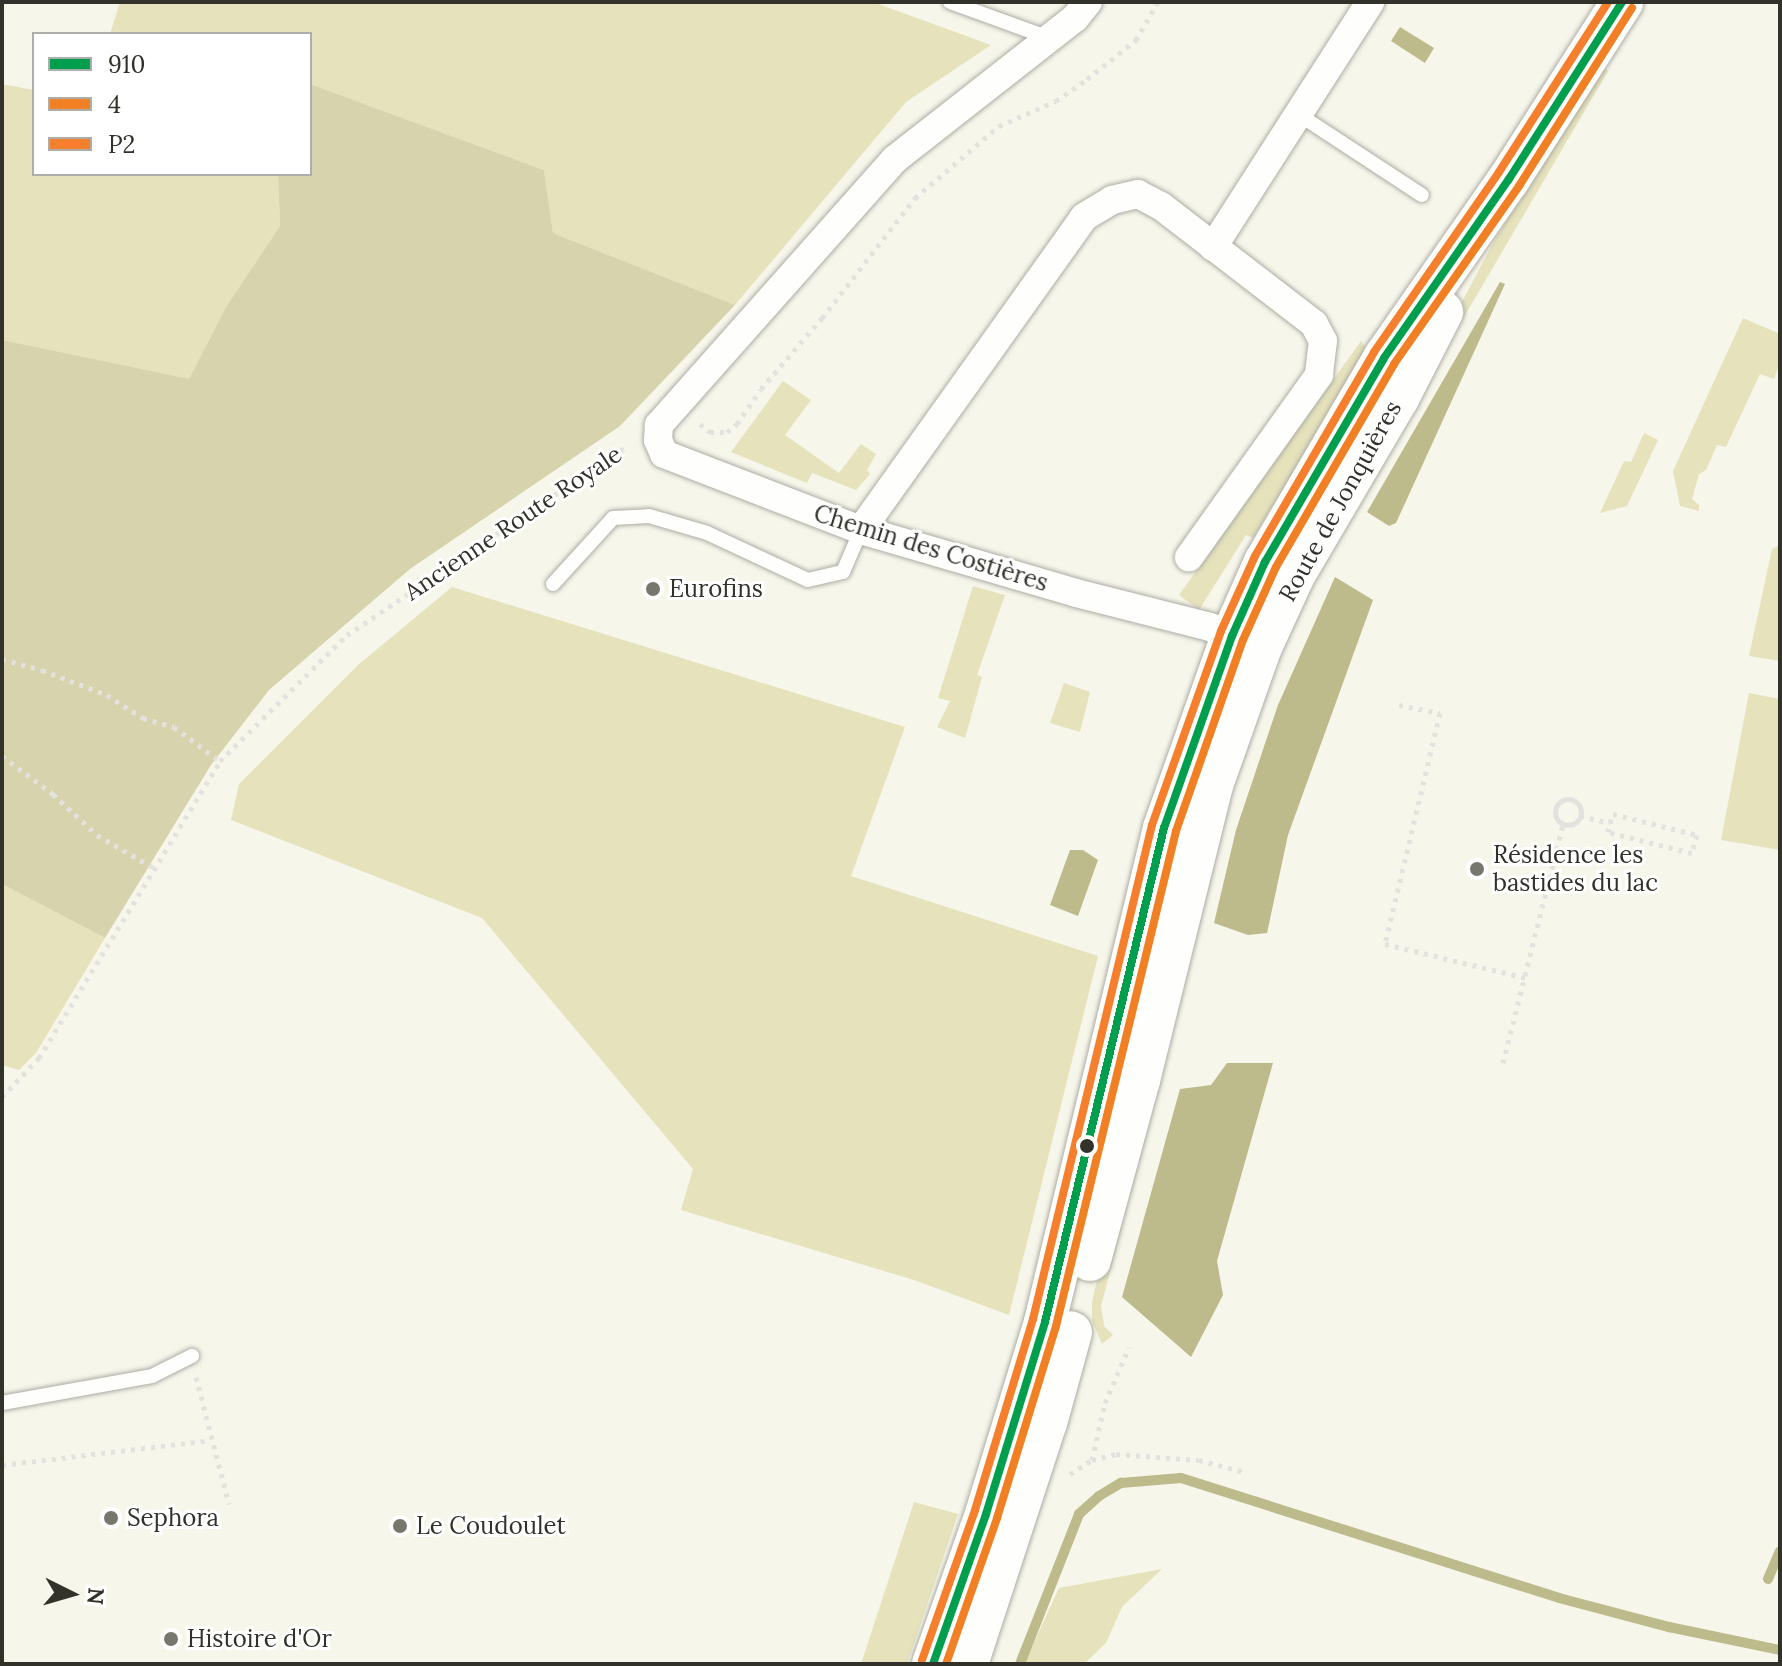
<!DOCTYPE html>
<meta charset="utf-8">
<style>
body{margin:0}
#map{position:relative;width:1782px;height:1666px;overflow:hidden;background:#f7f6eb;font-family:Lora,serif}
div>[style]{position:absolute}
.green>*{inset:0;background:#e5e2bc}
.forest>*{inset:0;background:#d7d3ad}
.water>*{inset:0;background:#bdba8c}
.stream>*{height:10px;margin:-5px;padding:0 5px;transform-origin:5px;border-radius:5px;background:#bdba8c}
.path>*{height:5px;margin-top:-2.5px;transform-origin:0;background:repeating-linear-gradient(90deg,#e3e2df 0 4px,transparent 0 10px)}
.path>.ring{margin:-2.5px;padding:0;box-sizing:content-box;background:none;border:5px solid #e3e2df;border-radius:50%}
.roads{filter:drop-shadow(0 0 2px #adaca4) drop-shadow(0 0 2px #adaca4)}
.service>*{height:14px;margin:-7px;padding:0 7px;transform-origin:7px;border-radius:7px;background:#fefefc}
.minor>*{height:28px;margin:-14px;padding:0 14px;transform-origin:14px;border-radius:14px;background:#fefefc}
.secondary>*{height:42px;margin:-21px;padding:0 21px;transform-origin:21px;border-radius:21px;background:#fefefc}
.bus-1>*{height:8px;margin:-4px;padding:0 4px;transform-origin:4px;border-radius:4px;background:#009e4d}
.bus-2>*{height:8px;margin:-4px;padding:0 4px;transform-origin:4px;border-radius:4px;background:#f08023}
.bus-3>*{height:8px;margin:-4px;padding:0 4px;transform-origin:4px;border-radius:4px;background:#f57f2c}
.dots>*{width:22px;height:22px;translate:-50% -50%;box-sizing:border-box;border:4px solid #fff;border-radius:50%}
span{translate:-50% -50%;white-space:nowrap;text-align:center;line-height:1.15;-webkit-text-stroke:6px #fff;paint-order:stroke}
.street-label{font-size:24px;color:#33322a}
.poi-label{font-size:24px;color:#33322a}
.left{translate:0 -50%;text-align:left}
.frame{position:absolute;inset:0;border:4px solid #33322a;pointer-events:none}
.legend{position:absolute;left:32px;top:32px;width:280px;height:144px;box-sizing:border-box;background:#fff;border:2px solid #adadaa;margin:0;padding:10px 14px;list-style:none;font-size:24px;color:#33322a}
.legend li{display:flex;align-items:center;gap:16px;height:40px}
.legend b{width:40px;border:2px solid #adadaa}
.north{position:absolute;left:32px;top:1554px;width:80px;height:80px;-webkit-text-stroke:6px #fff;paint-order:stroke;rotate:95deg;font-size:22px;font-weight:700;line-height:32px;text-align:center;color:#33322a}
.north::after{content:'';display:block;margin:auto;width:28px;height:36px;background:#33322a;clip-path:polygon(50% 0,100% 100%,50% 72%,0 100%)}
</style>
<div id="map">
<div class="green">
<div style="clip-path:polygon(120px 2px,873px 2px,991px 45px,906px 102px,735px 305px,553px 233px,544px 170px,310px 84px,310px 34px,110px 34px)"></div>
<div style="clip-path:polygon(1601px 65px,1608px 71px,1361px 493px,1492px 245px)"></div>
<div style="clip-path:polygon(2px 84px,34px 90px,34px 174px,278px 174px,280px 226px,226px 307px,189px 380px,2px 340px)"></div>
<div style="clip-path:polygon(1743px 318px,1780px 334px,1780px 362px,1774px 379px,1760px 374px,1726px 447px,1717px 445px,1706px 470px,1699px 474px,1692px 499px,1699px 505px,1699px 511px,1680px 506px,1673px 471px)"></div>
<div style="clip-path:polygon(1361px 341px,1369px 352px,1253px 538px,1246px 535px,1199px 610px,1179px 595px)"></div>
<div style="clip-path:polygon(783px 381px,811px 400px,785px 435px,839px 473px,861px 444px,876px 454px,867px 470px,870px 474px,856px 490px,812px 473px,807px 483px,731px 452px)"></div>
<div style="clip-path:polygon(1644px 433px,1658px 440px,1627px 506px,1600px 513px,1624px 461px,1631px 462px)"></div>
<div style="clip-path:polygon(1780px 545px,1780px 661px,1749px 656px,1772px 549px)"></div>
<div style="clip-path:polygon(973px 586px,1005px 595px,977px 675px,982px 677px,965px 738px,937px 727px,950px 701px,938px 698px)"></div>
<div style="clip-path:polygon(452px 587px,905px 727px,851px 876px,1098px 956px,1009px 1315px,914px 1280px,681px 1210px,693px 1169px,482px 918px,231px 820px,239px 784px,358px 665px)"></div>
<div style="clip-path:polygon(1064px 683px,1090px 692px,1080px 732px,1050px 723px)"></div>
<div style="clip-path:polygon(1749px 693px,1780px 699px,1780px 850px,1721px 840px)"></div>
<div style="clip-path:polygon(2px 884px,105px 938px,36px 1053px,19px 1070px,2px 1065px)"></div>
<div style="clip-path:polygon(1155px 1099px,1101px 1306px,1104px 1326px,1113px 1335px,1102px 1344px,1092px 1321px,1092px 1302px,1101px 1263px)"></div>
<div style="clip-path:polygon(914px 1502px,958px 1514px,907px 1664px,861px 1664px)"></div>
<div style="clip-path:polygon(1162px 1569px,1122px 1607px,1106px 1643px,1084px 1664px,1024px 1664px,1059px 1588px)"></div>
</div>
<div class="forest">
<div style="clip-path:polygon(310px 84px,544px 170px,553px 233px,735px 305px,620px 426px,410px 569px,269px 690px,211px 765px,105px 938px,2px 884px,2px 340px,189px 379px,226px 307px,280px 226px,278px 174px,310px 174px)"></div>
</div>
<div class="water">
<div style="clip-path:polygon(1400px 27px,1434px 48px,1425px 63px,1391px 41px)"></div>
<div style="clip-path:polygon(1500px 282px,1505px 284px,1396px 523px,1389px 526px,1367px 512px)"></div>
<div style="clip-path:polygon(1335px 577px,1373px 600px,1288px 835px,1267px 933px,1248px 935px,1214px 923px,1236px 830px,1278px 705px)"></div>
<div style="clip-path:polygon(1070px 850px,1083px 850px,1098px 860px,1078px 916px,1050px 905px)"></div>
<div style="clip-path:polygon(1227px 1063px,1273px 1063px,1217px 1261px,1223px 1295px,1191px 1357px,1122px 1297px,1180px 1089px,1211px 1085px)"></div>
</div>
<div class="stream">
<div style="left:1768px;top:1579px;width:30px;rotate:-67deg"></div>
<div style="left:1020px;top:1664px;width:161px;rotate:-68.5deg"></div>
<div style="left:1079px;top:1514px;width:27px;rotate:-42deg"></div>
<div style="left:1099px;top:1496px;width:26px;rotate:-31deg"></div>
<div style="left:1121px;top:1483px;width:60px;rotate:-4.8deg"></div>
<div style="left:1181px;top:1478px;width:397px;rotate:17.6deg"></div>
<div style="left:1559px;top:1598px;width:114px;rotate:14.8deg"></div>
<div style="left:1669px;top:1627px;width:113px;rotate:11.7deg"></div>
</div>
<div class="path">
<div style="left:700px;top:424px;width:13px;rotate:39deg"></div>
<div style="left:710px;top:432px;width:17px"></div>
<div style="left:727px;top:432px;width:13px;rotate:-39deg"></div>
<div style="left:737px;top:424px;width:42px;rotate:-55.6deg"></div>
<div style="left:761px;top:389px;width:94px;rotate:-49.3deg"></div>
<div style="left:822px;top:318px;width:152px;rotate:-52.2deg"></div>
<div style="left:915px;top:198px;width:111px;rotate:-40.6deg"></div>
<div style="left:999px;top:126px;width:62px;rotate:-23.7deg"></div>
<div style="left:1056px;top:101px;width:38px;rotate:-35deg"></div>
<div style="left:1087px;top:79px;width:63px;rotate:-38.5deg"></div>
<div style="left:1136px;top:40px;width:44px;rotate:-59.9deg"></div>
<div style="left:2px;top:659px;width:41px;rotate:15.4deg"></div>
<div style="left:42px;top:670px;width:70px;rotate:21deg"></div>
<div style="left:107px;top:695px;width:43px;rotate:32.6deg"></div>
<div style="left:143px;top:718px;width:32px;rotate:16deg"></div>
<div style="left:174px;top:727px;width:57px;rotate:36.5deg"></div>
<div style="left:1399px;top:705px;width:42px;rotate:11deg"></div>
<div style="left:1440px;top:713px;width:237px;rotate:103.4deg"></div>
<div style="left:1385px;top:944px;width:146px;rotate:13.5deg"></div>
<div style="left:2px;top:756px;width:64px;rotate:36.7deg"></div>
<div style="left:53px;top:794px;width:60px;rotate:43deg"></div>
<div style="left:97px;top:835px;width:66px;rotate:30.1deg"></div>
<div class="ring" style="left:1555px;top:799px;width:21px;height:21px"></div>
<div style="left:1580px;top:816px;width:31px;rotate:13deg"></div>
<div style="left:1610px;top:823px;width:9px;rotate:-72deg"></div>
<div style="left:1613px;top:814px;width:87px;rotate:14deg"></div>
<div style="left:1697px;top:835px;width:19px;rotate:106deg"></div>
<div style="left:1692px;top:853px;width:87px;rotate:-166deg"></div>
<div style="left:1608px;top:832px;width:9px;rotate:-77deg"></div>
<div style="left:1503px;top:1063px;width:246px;rotate:-75.9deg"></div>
<div style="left:2px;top:1097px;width:54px;rotate:-46.5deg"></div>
<div style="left:39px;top:1058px;width:348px;rotate:-58.6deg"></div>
<div style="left:220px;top:761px;width:179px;rotate:-44.8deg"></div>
<div style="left:347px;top:635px;width:340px;rotate:-34deg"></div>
<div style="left:196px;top:1377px;width:131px;rotate:75.4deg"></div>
<div style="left:1092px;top:1460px;width:58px;rotate:-77.2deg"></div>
<div style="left:1105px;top:1403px;width:61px;rotate:-66.8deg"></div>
<div style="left:2px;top:1465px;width:210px;rotate:-6.8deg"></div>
<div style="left:1070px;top:1474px;width:26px;rotate:-32deg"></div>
<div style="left:1092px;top:1460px;width:25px;rotate:-14deg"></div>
<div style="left:1116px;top:1454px;width:83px;rotate:4.1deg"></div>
<div style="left:1199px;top:1460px;width:47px;rotate:14.9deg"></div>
</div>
<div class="roads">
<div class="service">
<div style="left:950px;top:2px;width:105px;rotate:20deg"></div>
<div style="left:1298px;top:114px;width:148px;rotate:33.2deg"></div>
<div style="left:553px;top:584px;width:89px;rotate:-47.7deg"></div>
<div style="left:613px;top:518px;width:36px;rotate:-3deg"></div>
<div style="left:649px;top:516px;width:60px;rotate:16.3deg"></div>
<div style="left:707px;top:533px;width:111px;rotate:25deg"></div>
<div style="left:808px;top:580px;width:36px;rotate:-13deg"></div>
<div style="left:843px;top:572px;width:46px;rotate:-66.8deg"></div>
<div style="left:2px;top:1403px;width:152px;rotate:-10.2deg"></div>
<div style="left:152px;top:1376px;width:45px;rotate:-26.6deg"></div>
</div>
<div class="minor">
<div style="left:1088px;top:2px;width:21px;rotate:129deg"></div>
<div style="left:1075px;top:18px;width:229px;rotate:141.9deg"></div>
<div style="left:895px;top:159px;width:356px;rotate:131.6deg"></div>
<div style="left:659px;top:425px;width:15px;rotate:94deg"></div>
<div style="left:658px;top:440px;width:15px;rotate:67deg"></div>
<div style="left:664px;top:454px;width:211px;rotate:21.1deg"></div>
<div style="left:861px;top:530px;width:224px;rotate:16.3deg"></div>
<div style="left:1076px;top:593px;width:138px;rotate:14.2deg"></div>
<div style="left:1210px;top:627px;width:24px;rotate:22deg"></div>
<div style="left:1232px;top:636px;width:15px;rotate:67deg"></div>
<div style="left:1213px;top:247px;width:291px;rotate:-57.3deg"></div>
<div style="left:861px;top:530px;width:384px;rotate:-54.5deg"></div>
<div style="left:1084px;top:217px;width:33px;rotate:-31deg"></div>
<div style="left:1112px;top:200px;width:27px;rotate:-13deg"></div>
<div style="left:1138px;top:194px;width:26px;rotate:28deg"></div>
<div style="left:1161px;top:206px;width:193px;rotate:37.6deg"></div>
<div style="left:1314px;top:324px;width:19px;rotate:62deg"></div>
<div style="left:1323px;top:341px;width:34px;rotate:97deg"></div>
<div style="left:1319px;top:375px;width:224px;rotate:125.5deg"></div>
</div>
<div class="secondary">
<div style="left:1090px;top:1260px;width:187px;rotate:-74.8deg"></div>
<div style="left:1139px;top:1080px;width:301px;rotate:-76.1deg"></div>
<div style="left:1211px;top:788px;width:150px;rotate:-70.5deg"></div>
<div style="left:1261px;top:647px;width:79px;rotate:-65.4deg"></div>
<div style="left:1294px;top:575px;width:205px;rotate:-59.6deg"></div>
<div style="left:1398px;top:398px;width:97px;rotate:-62.9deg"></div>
<div style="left:933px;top:1664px;width:159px;rotate:-70.5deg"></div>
<div style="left:986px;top:1514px;width:201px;rotate:-72.9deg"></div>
<div style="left:1045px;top:1322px;width:508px;rotate:-76.46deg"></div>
<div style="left:1164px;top:828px;width:204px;rotate:-70.5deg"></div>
<div style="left:1232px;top:636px;width:81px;rotate:-66deg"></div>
<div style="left:1265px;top:562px;width:236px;rotate:-59.7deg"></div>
<div style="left:1384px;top:358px;width:218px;rotate:-55.1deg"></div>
<div style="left:1509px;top:179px;width:210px;rotate:-57.4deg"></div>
<div style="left:967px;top:1664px;width:254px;rotate:-71.9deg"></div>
<div style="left:1046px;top:1423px;width:94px;rotate:-74.6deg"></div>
</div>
</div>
<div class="bus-1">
<div style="left:933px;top:1664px;width:159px;rotate:-70.5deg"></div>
<div style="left:986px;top:1514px;width:201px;rotate:-72.9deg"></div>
<div style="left:1045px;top:1322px;width:508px;rotate:-76.46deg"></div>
<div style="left:1164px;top:828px;width:204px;rotate:-70.5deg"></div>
<div style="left:1232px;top:636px;width:81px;rotate:-66deg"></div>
<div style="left:1265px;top:562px;width:236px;rotate:-59.7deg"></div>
<div style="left:1384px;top:358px;width:218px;rotate:-55.1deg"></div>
<div style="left:1509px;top:179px;width:210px;rotate:-57.4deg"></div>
</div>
<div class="bus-2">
<div style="left:946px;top:1664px;width:155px;rotate:-70.7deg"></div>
<div style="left:997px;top:1518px;width:201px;rotate:-72.9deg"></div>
<div style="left:1056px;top:1326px;width:509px;rotate:-76.37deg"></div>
<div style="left:1176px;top:831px;width:202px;rotate:-70.7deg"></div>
<div style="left:1243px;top:640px;width:80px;rotate:-65.7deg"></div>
<div style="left:1276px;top:567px;width:235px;rotate:-59.8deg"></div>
<div style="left:1394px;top:364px;width:218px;rotate:-54.9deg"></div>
<div style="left:1519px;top:186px;width:211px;rotate:-57.6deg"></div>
</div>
<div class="bus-3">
<div style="left:922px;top:1660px;width:159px;rotate:-70.5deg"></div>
<div style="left:975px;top:1510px;width:200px;rotate:-73.1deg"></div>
<div style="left:1033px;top:1319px;width:508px;rotate:-76.46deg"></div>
<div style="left:1152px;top:825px;width:206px;rotate:-70.4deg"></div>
<div style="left:1221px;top:631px;width:82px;rotate:-65.6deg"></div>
<div style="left:1255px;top:556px;width:236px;rotate:-59.7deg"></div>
<div style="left:1374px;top:352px;width:219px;rotate:-55.2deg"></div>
<div style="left:1499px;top:172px;width:202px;rotate:-57.3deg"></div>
</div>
<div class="dots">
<div style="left:653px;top:589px;background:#78776e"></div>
<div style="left:1477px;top:869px;background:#78776e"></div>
<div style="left:1087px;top:1146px;background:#33322a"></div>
<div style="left:111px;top:1518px;background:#78776e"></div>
<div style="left:400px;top:1526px;background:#78776e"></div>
<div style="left:171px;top:1639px;background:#78776e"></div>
</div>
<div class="street-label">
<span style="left:1340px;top:501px;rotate:-61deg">Route de Jonquières</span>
<span style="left:513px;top:523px;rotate:-34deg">Ancienne Route Royale</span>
<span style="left:931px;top:548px;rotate:17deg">Chemin des Costières</span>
</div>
<div class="poi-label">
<span class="left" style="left:669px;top:589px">Eurofins</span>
<span class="left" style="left:1493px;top:869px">Résidence les<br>bastides du lac</span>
<span class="left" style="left:127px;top:1518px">Sephora</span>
<span class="left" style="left:416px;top:1526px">Le Coudoulet</span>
<span class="left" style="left:187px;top:1639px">Histoire d'Or</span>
</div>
<div class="frame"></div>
<ul class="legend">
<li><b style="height:10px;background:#009e4d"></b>910</li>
<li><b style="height:10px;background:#f08023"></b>4</li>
<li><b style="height:10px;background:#f57f2c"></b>P2</li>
</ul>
<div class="north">N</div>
</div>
